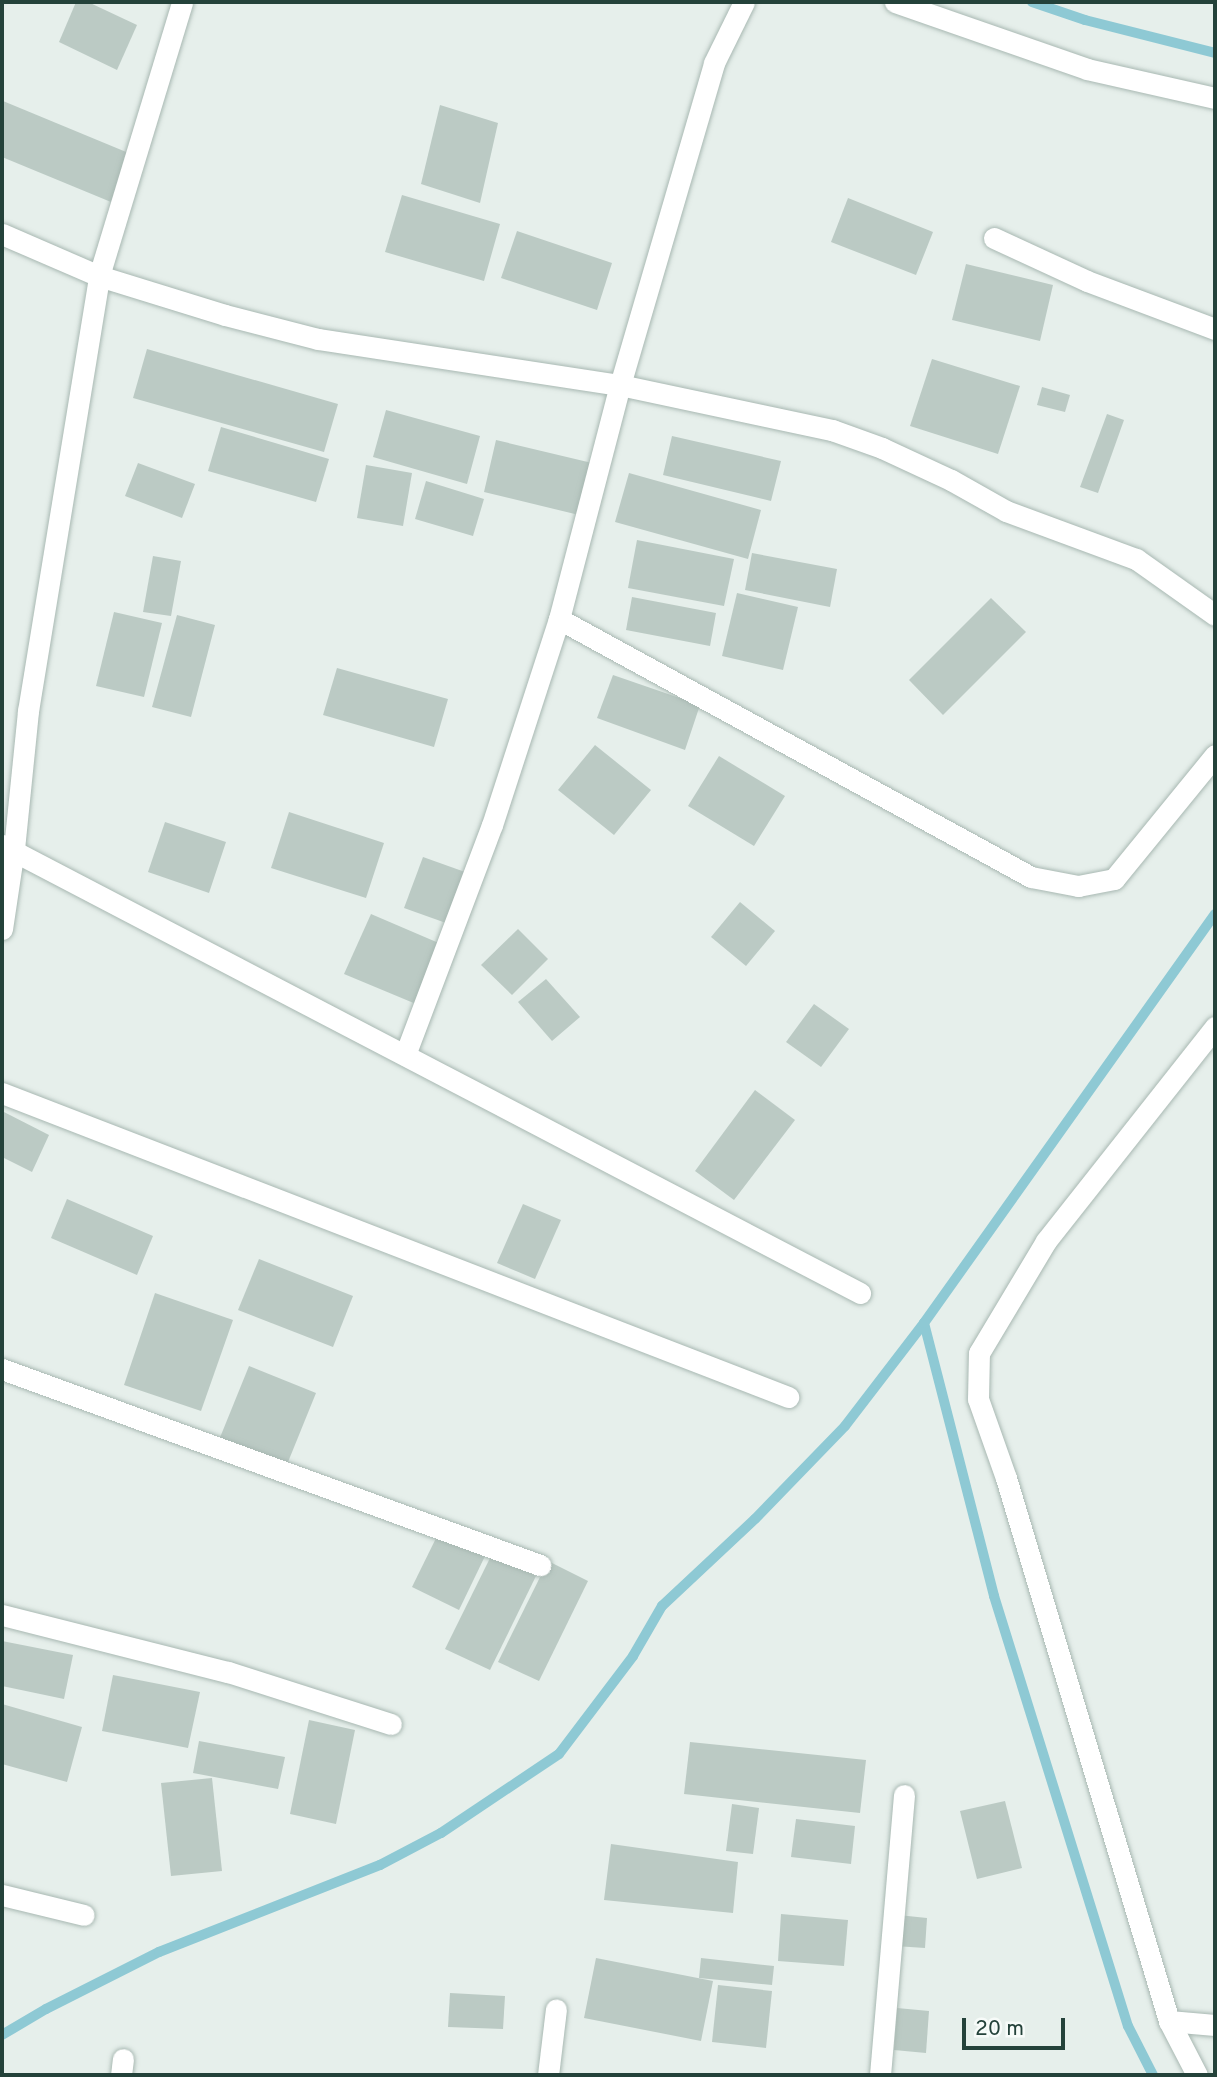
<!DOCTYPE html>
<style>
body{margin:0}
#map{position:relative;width:1217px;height:2077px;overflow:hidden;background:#e6efeb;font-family:Overpass,sans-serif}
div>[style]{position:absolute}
.stream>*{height:10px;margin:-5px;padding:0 5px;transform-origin:5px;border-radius:5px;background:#8ec9d4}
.building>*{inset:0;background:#bbcac4}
.roads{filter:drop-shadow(0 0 2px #a8b8b2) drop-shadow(0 0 2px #a8b8b2)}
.minor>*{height:21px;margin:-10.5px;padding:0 10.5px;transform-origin:10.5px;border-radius:10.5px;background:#fff}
span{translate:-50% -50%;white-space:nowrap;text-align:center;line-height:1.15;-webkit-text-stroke:6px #f7fbf9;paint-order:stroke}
.frame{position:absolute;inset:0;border:4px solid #24423a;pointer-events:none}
.scale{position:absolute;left:962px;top:2018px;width:103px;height:32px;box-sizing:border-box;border:4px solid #24423a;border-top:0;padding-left:9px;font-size:21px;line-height:24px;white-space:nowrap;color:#24423a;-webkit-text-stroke:5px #f7fbf9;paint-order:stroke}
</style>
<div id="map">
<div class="stream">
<div style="left:1032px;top:2px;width:56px;rotate:18.8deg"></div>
<div style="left:1085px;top:20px;width:134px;rotate:14.2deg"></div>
<div style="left:924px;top:1323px;width:282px;rotate:75.6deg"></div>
<div style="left:994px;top:1596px;width:450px;rotate:72.7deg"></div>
<div style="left:1128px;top:2026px;width:55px;rotate:63deg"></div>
<div style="left:2px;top:2035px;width:51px;rotate:-30.6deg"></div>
<div style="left:46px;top:2009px;width:127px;rotate:-26.8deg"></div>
<div style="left:159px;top:1952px;width:238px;rotate:-21.5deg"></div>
<div style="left:380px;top:1865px;width:69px;rotate:-27.7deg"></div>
<div style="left:441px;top:1833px;width:142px;rotate:-33.8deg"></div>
<div style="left:559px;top:1754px;width:123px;rotate:-52.9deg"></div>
<div style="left:633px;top:1656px;width:58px;rotate:-59.9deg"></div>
<div style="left:662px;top:1606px;width:127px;rotate:-43.1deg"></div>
<div style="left:755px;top:1519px;width:129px;rotate:-45.9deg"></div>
<div style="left:845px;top:1426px;width:130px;rotate:-52.5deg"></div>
<div style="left:924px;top:1323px;width:502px;rotate:-54.57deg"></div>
</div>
<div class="building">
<div style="clip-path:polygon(76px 2px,88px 2px,137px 25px,117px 70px,59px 42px)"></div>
<div style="clip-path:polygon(3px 101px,131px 154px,111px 202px,2px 157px)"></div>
<div style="clip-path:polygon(440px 105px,498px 123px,480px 203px,421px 184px)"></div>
<div style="clip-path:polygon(402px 195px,500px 224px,484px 281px,385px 252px)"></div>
<div style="clip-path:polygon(848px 198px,933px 232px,916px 275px,831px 242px)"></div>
<div style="clip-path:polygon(517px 231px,612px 263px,597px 310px,501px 278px)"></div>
<div style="clip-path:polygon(966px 264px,1053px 285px,1040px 341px,952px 320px)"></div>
<div style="clip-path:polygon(147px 349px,338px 404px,324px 452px,133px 398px)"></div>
<div style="clip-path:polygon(932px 359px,1020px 386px,998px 454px,910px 426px)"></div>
<div style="clip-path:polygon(1042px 387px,1070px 395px,1065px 412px,1037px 405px)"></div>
<div style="clip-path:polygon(386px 410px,480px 436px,467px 484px,373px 457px)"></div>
<div style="clip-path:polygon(1107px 414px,1124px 420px,1098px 493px,1080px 487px)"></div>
<div style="clip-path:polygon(221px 427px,329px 459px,316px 502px,208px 471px)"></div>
<div style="clip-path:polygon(672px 436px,781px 461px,771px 501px,663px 475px)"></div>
<div style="clip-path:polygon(496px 440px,592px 463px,579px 515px,484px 492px)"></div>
<div style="clip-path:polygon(138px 463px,195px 484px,182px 518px,125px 496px)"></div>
<div style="clip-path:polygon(366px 465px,412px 473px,403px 526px,357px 518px)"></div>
<div style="clip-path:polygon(629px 473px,761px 510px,748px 559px,615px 522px)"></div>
<div style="clip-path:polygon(426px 481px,484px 499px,473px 536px,415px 519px)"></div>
<div style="clip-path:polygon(637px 540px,734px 559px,724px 606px,628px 588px)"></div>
<div style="clip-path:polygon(752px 553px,837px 569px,830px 607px,745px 590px)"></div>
<div style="clip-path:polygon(153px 556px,181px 561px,171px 616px,143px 612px)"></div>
<div style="clip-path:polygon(737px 593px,798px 607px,783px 670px,722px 656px)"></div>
<div style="clip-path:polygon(632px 597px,716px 613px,710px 646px,626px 630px)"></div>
<div style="clip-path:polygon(991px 598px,1026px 632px,943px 715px,909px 680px)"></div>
<div style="clip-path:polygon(114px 612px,162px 623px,144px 697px,96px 686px)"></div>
<div style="clip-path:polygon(177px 615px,215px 625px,191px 717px,152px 707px)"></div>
<div style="clip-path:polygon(337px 668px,448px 699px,434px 747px,323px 715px)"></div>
<div style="clip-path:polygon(613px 675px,700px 705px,685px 750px,597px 718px)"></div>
<div style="clip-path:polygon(595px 745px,651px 790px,614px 835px,558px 790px)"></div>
<div style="clip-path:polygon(719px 756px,785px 796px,754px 846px,688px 806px)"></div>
<div style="clip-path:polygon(289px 812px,384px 843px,366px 898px,271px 868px)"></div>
<div style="clip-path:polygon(165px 822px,226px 842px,209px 893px,148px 872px)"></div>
<div style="clip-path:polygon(423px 857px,465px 872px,446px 923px,404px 908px)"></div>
<div style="clip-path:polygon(740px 902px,775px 931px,746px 966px,711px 937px)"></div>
<div style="clip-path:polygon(371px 914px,441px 944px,416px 1004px,344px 974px)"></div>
<div style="clip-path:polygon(518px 929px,548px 959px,512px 995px,481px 965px)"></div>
<div style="clip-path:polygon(546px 979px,580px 1017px,552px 1041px,518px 1002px)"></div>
<div style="clip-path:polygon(814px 1004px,849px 1029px,821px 1067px,786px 1042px)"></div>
<div style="clip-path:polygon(755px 1090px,795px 1120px,734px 1200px,695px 1171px)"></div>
<div style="clip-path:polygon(2px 1111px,49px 1135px,32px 1172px,2px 1157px)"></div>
<div style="clip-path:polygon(67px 1199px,153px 1236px,137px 1275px,51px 1238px)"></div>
<div style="clip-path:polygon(523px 1204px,561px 1220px,535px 1279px,497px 1263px)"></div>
<div style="clip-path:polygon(259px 1259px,353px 1296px,333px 1347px,238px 1310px)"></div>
<div style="clip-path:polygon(155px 1293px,233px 1320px,201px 1411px,124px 1385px)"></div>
<div style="clip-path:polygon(249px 1366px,316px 1393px,286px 1467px,219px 1440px)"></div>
<div style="clip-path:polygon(440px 1530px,487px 1552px,459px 1610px,412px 1587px)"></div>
<div style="clip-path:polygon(492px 1554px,536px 1576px,490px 1670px,445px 1649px)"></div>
<div style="clip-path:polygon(548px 1561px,588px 1581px,539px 1681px,498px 1662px)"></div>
<div style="clip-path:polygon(2px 1641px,73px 1655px,64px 1699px,2px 1686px)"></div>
<div style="clip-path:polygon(113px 1675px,200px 1692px,188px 1748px,102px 1731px)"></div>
<div style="clip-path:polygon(2px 1704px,82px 1727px,67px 1782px,2px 1764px)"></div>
<div style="clip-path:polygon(309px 1720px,355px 1730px,336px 1824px,290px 1814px)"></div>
<div style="clip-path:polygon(199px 1741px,285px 1757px,278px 1789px,193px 1773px)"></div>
<div style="clip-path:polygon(690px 1742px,866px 1760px,860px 1813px,684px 1794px)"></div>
<div style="clip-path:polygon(212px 1778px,222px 1871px,171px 1876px,161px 1783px)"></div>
<div style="clip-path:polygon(1005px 1801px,1022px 1868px,977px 1879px,960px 1811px)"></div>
<div style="clip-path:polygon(732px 1804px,759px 1808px,753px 1854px,726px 1851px)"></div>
<div style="clip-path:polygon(796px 1819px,855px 1826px,851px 1864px,791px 1857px)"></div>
<div style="clip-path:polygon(611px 1844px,738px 1862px,733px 1913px,604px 1900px)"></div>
<div style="clip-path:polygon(781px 1914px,848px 1920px,844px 1966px,778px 1961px)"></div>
<div style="clip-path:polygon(898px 1915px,927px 1918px,925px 1948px,895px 1946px)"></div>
<div style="clip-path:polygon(596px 1958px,713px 1981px,701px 2041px,584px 2018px)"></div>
<div style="clip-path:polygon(701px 1958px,774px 1966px,772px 1985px,699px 1978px)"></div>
<div style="clip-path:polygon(718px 1985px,772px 1991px,766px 2048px,712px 2042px)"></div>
<div style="clip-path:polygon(450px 1993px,505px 1996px,503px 2029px,448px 2027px)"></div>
<div style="clip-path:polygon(897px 2008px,929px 2011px,926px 2053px,894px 2050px)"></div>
</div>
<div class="roads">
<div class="minor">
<div style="left:895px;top:2px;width:203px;rotate:19.2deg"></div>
<div style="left:1087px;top:69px;width:131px;rotate:12.8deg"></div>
<div style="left:2px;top:234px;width:106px;rotate:23.4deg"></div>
<div style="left:99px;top:276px;width:132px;rotate:17.2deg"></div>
<div style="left:225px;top:315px;width:96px;rotate:14.5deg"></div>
<div style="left:318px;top:339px;width:305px;rotate:8.7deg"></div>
<div style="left:620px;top:385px;width:217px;rotate:12deg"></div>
<div style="left:832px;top:430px;width:53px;rotate:19.8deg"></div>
<div style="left:882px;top:448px;width:76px;rotate:24.9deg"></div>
<div style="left:951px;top:480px;width:63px;rotate:29.4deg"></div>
<div style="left:1006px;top:511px;width:139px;rotate:20.3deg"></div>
<div style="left:1136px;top:559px;width:97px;rotate:35.3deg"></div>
<div style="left:994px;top:238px;width:102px;rotate:24.8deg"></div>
<div style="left:1087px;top:281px;width:137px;rotate:20.6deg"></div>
<div style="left:559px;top:619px;width:538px;rotate:28.66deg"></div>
<div style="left:1031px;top:877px;width:48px;rotate:10.8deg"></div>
<div style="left:1078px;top:886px;width:37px;rotate:-11deg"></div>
<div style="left:1114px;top:879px;width:160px;rotate:-50.8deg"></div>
<div style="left:2px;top:845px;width:968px;rotate:27.57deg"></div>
<div style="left:2px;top:929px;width:81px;rotate:-81.5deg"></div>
<div style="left:14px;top:849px;width:139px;rotate:-84.2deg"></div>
<div style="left:28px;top:711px;width:441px;rotate:-80.7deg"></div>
<div style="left:99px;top:276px;width:286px;rotate:-73.1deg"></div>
<div style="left:405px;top:1055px;width:246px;rotate:-69.3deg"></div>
<div style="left:492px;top:825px;width:217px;rotate:-72deg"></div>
<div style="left:559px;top:619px;width:242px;rotate:-75.4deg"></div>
<div style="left:620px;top:385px;width:335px;rotate:-73.7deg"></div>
<div style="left:714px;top:63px;width:68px;rotate:-63.8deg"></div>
<div style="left:2px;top:1093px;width:843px;rotate:21.14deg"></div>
<div style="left:2px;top:1369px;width:573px;rotate:20.02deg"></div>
<div style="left:2px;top:1615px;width:233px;rotate:14.2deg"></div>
<div style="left:228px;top:1672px;width:171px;rotate:17.7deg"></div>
<div style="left:2px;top:1895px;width:84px;rotate:13.7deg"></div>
<div style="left:1169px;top:2021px;width:46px;rotate:5deg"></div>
<div style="left:121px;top:2075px;width:16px;rotate:-83deg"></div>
<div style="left:548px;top:2075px;width:66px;rotate:-83.1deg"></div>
<div style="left:880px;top:2075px;width:281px;rotate:-85.1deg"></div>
<div style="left:1197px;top:2075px;width:61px;rotate:-117.4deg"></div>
<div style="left:1169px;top:2021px;width:567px;rotate:-106.71deg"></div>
<div style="left:1006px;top:1478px;width:84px;rotate:-109.5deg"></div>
<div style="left:978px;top:1399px;width:46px;rotate:-88.8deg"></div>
<div style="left:979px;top:1353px;width:131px;rotate:-59.1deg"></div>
<div style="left:1046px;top:1241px;width:273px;rotate:-51.7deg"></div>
</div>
</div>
<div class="frame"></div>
<div class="scale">20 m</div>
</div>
